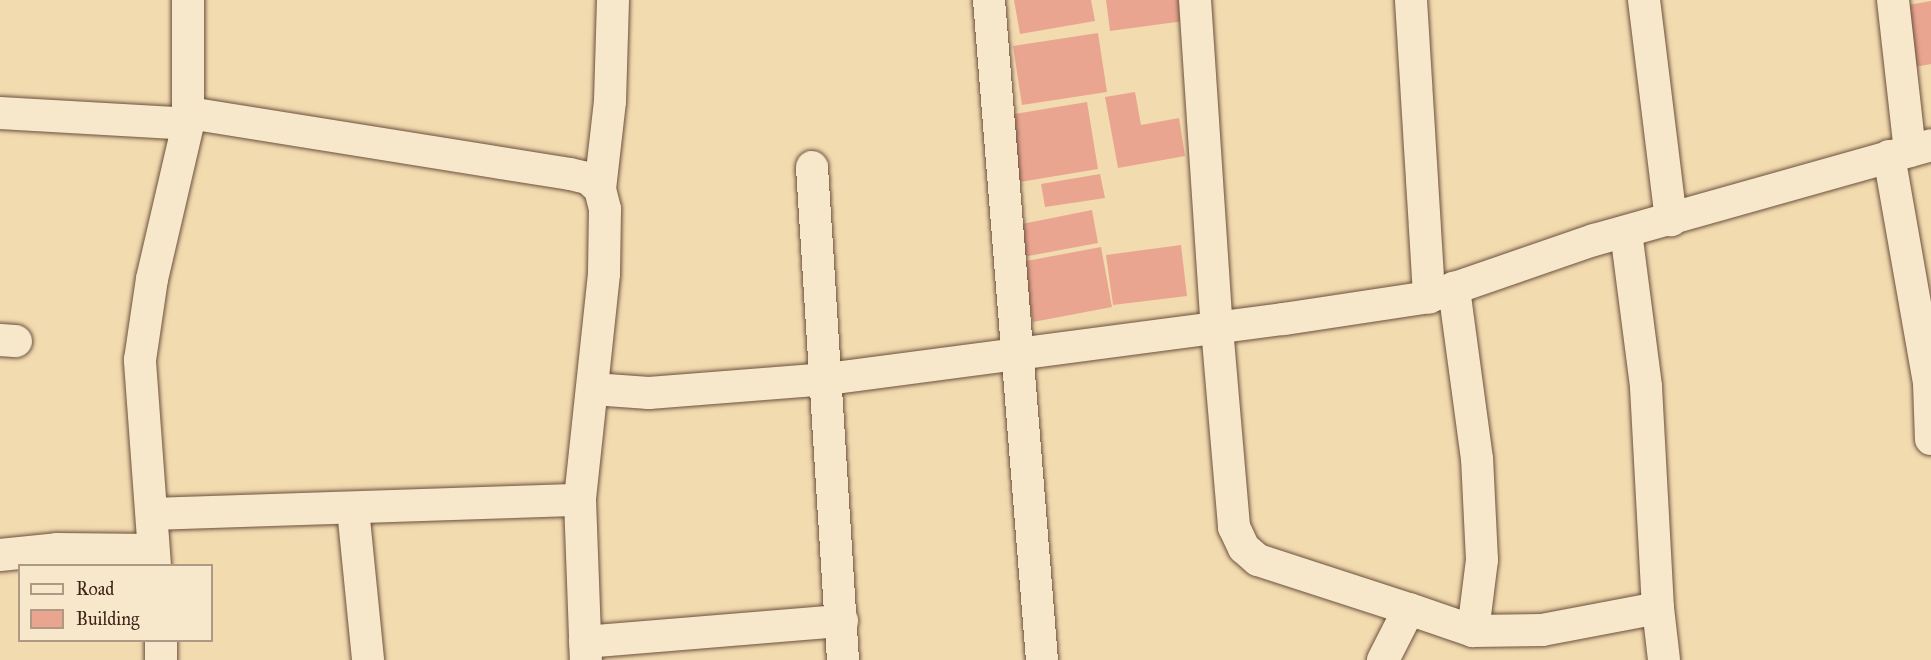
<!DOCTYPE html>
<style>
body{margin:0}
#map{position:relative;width:1931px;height:660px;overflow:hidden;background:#f3dbb0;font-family:"IM FELL Great Primer",serif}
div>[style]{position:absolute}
.building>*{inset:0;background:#e9a590}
.roads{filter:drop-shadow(0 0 2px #6b513d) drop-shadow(0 0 2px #6b513d)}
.minor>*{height:32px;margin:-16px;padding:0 16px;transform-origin:16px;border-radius:16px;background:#f7e8cc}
span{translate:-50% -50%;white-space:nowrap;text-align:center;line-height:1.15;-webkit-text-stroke:4.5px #f7e8cc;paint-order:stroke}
.legend{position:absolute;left:18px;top:564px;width:195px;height:78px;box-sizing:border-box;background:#f7e8cc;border:2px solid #ad9984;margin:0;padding:8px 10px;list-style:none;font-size:18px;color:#3e2317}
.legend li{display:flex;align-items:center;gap:12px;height:30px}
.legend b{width:30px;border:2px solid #ad9984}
</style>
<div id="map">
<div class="building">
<div style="clip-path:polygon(1014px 0,1091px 0,1095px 21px,1020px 34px)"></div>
<div style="clip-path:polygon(1106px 0,1181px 0,1184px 21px,1110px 31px)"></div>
<div style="clip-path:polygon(1931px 1px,1931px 64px,1915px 67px,1903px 6px)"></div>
<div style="clip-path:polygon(1098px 33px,1107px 92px,1022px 105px,1013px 46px)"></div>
<div style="clip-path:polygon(1135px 92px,1141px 125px,1179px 118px,1185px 156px,1118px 168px,1105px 97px)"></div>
<div style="clip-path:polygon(1087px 102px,1098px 169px,1020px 182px,1008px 115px)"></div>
<div style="clip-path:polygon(1100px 174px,1105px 198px,1045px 207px,1041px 184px)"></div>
<div style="clip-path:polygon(1092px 210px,1098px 243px,1023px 257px,1017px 225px)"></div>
<div style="clip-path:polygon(1181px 245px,1187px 296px,1113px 305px,1106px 255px)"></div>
<div style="clip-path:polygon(1101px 247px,1112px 307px,1033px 322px,1021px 262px)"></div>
</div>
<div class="roads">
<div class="minor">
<div style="left:989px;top:0;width:662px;rotate:85.41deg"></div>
<div style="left:1195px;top:0;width:329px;rotate:86.2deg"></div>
<div style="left:1217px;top:328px;width:200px;rotate:85.1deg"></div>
<div style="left:1234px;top:527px;width:23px;rotate:65deg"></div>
<div style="left:1244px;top:548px;width:18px;rotate:41deg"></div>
<div style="left:1258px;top:560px;width:159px;rotate:18deg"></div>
<div style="left:1411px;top:0;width:298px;rotate:86.5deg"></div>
<div style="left:1644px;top:0;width:222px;rotate:83deg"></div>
<div style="left:1893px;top:0;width:152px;rotate:83.6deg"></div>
<div style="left:0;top:113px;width:188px;rotate:3.3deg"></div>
<div style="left:189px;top:113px;width:386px;rotate:9.1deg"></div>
<div style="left:570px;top:174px;width:18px;rotate:13deg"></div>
<div style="left:588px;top:178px;width:16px;rotate:43deg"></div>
<div style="left:600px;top:189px;width:21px;rotate:76deg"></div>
<div style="left:605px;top:209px;width:65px;rotate:90.9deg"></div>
<div style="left:604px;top:274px;width:227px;rotate:96.1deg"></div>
<div style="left:580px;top:500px;width:160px;rotate:87.9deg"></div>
<div style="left:1889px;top:156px;width:230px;rotate:80deg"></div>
<div style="left:1929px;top:383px;width:56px;rotate:88deg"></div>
<div style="left:812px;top:167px;width:494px;rotate:86.4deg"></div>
<div style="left:600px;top:189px;width:89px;rotate:-83.5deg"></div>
<div style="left:610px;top:101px;width:101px;rotate:-88.3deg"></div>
<div style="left:1626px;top:232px;width:156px;rotate:82.6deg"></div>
<div style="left:1646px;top:387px;width:221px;rotate:86.9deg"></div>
<div style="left:1658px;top:608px;width:52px;rotate:83.4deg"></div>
<div style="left:0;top:340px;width:16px;rotate:4deg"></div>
<div style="left:593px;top:389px;width:56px;rotate:4.1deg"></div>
<div style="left:649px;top:393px;width:179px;rotate:-4.5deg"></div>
<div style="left:827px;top:379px;width:461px;rotate:-7.5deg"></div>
<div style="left:1284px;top:319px;width:147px;rotate:-8.6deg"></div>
<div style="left:1429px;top:297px;width:175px;rotate:-19.1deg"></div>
<div style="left:1594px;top:240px;width:350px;rotate:-15.7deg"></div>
<div style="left:353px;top:509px;width:152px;rotate:84.3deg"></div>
<div style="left:152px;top:514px;width:428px;rotate:-1.9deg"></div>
<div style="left:0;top:555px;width:57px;rotate:-6deg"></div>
<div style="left:57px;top:549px;width:96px;rotate:0.6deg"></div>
<div style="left:155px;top:566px;width:207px;rotate:-94.2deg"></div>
<div style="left:140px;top:360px;width:82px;rotate:-81.6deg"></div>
<div style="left:152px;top:279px;width:159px;rotate:-76.9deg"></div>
<div style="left:188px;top:124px;width:124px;rotate:-90deg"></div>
<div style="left:1473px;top:631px;width:69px;rotate:-0.8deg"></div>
<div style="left:1542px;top:630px;width:118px;rotate:-10.7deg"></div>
<div style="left:161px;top:640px;width:20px;rotate:90deg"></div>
<div style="left:585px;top:642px;width:258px;rotate:-4.7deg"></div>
<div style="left:1383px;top:660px;width:57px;rotate:-63deg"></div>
<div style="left:1409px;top:609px;width:68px;rotate:19deg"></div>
<div style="left:1473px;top:631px;width:72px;rotate:-82.8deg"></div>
<div style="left:1482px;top:560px;width:101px;rotate:-92.8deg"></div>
<div style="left:1477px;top:459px;width:173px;rotate:-97.7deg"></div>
</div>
</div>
<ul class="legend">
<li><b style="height:8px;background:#f7e8cc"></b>Road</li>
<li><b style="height:16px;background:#e9a590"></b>Building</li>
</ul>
</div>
